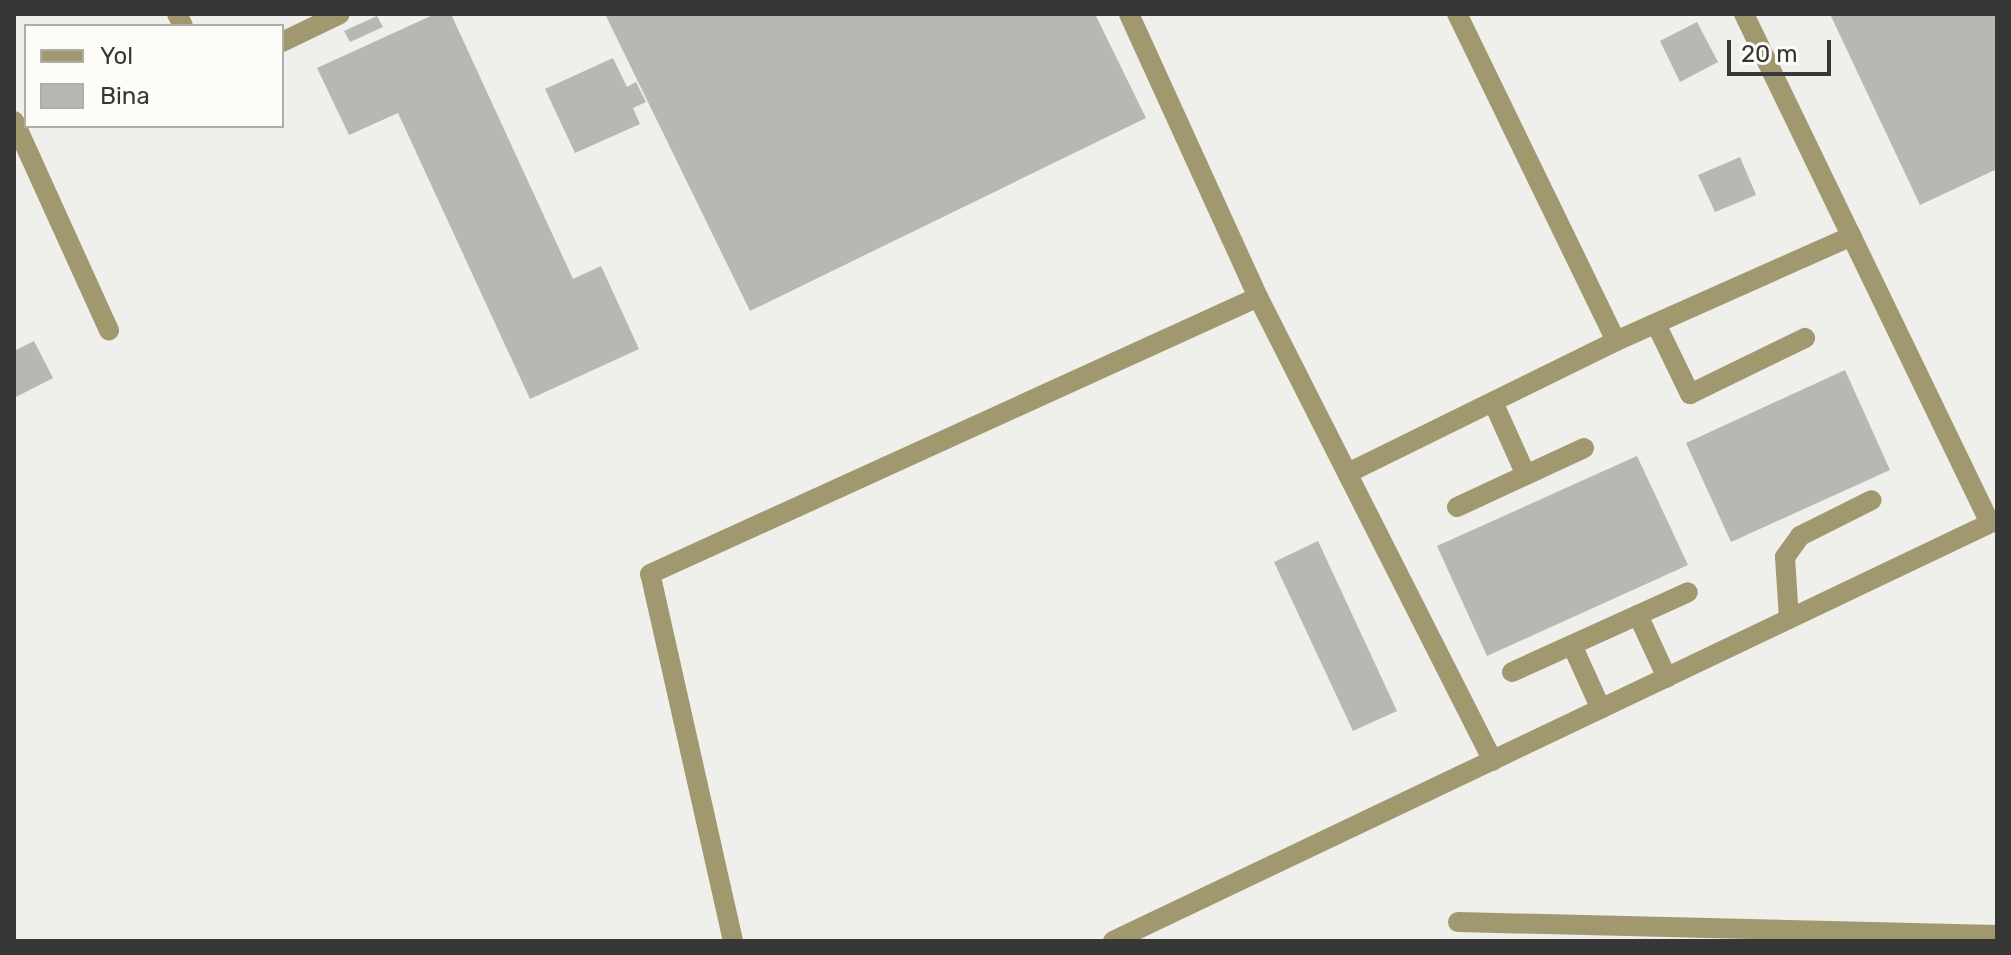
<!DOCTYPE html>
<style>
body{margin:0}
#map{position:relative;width:2011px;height:955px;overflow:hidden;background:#efefeb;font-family:Rubik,sans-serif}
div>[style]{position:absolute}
.building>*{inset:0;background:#b8b7b3}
.minor>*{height:20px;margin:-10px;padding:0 10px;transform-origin:10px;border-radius:10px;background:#a2986f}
span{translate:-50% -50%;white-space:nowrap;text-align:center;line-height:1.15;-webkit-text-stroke:8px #fdfcf8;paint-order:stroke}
.frame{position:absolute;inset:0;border:16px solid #373735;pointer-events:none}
.legend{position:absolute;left:24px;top:24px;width:260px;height:104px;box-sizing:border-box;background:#fdfcf8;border:2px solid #aeadaa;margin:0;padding:10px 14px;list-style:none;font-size:24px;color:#373735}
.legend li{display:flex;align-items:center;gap:16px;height:40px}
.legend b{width:40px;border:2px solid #aeadaa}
.scale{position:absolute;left:1727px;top:40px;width:104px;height:36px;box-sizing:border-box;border:4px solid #373735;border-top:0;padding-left:10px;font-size:24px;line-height:28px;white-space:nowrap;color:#373735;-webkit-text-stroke:6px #fdfcf8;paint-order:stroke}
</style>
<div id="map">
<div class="building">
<div style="clip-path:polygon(435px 14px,451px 14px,573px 279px,601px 266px,639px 349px,530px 399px,398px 113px,349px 135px,317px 68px)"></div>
<div style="clip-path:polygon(605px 14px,1095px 14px,1146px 118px,750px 311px)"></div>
<div style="clip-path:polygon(1830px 14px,1997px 14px,1997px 169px,1920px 205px)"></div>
<div style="clip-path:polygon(377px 16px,383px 27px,350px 42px,344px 31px)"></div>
<div style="clip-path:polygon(1697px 22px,1718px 62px,1680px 82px,1660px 41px)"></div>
<div style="clip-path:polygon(613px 58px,627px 87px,636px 82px,646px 102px,633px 108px,640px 124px,575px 153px,545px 89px)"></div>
<div style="clip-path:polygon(1740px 157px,1756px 195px,1715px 212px,1698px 175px)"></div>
<div style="clip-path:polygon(34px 341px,53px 378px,14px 398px,14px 351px)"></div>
<div style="clip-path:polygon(1845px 370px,1890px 470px,1731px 542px,1686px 443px)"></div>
<div style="clip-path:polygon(1637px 456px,1688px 565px,1487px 656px,1437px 546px)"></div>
<div style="clip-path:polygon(1318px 541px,1397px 711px,1353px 731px,1274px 562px)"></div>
</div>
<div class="minor">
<div style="left:177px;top:14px;width:13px;rotate:63deg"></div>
<div style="left:1129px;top:14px;width:311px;rotate:65.5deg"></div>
<div style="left:1258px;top:297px;width:520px;rotate:63.14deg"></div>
<div style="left:1744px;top:14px;width:565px;rotate:64.21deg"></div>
<div style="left:282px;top:42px;width:64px;rotate:-25.8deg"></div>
<div style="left:14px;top:121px;width:230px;rotate:65.6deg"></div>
<div style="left:1656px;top:324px;width:78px;rotate:64.1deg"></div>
<div style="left:1690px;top:394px;width:128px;rotate:-26deg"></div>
<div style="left:1616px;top:341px;width:258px;rotate:-24deg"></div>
<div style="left:1493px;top:402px;width:80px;rotate:65.7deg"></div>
<div style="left:1348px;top:473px;width:299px;rotate:-26.2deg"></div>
<div style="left:1616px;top:341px;width:364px;rotate:-115.9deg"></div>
<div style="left:1457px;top:507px;width:140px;rotate:-24.9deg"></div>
<div style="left:1638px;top:615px;width:69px;rotate:65.3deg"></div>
<div style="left:1789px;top:619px;width:62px;rotate:-93.7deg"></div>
<div style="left:1785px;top:557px;width:26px;rotate:-54deg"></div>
<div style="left:1800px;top:536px;width:80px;rotate:-26.6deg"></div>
<div style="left:1572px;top:645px;width:70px;rotate:65.6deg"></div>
<div style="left:1512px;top:672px;width:193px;rotate:-24.4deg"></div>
<div style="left:1458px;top:922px;width:539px;rotate:1.38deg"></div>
<div style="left:733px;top:941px;width:376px;rotate:-102.7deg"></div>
<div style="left:650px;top:574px;width:668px;rotate:-24.49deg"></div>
<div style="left:1113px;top:941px;width:979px;rotate:-25.47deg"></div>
</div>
<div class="frame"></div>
<ul class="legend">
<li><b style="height:10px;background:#a2986f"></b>Yol</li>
<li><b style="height:22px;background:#b8b7b3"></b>Bina</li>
</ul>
<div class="scale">20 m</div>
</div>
